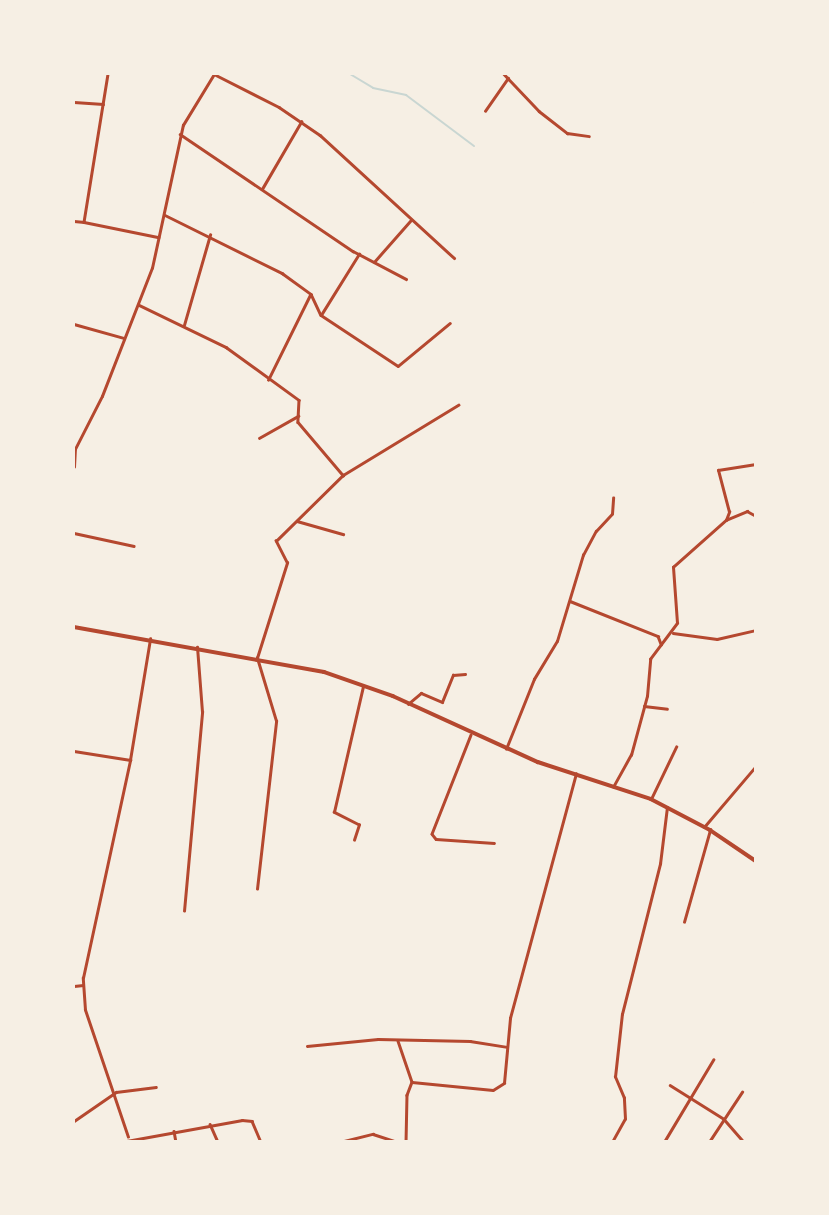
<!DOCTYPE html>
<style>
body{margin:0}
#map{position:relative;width:829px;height:1215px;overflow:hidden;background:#f6efe4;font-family:"Sofia Sans Condensed",sans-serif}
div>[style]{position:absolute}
.stream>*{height:2px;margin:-1px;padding:0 1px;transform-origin:1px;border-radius:1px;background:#c9d6d2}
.minor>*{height:2.5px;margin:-1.25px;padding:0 1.25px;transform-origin:1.25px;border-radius:1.25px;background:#b5482f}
.tertiary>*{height:3.5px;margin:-1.75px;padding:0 1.75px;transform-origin:1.75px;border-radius:1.75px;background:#b5482f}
span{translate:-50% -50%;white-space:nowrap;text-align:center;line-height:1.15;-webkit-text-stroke:5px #f6efe4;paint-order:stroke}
.frame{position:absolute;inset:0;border:75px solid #f6efe4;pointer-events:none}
</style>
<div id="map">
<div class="stream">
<div style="left:350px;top:74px;width:27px;rotate:31deg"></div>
<div style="left:373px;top:88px;width:34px;rotate:12deg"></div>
<div style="left:406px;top:95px;width:85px;rotate:36.9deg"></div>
</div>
<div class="minor">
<div style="left:108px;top:74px;width:150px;rotate:99.2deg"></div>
<div style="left:84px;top:222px;width:76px;rotate:11.5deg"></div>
<div style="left:504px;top:74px;width:51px;rotate:46.6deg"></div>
<div style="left:539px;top:111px;width:36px;rotate:38deg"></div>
<div style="left:567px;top:133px;width:22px;rotate:8deg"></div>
<div style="left:74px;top:102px;width:29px;rotate:4deg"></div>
<div style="left:485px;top:111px;width:40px;rotate:-55.1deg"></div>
<div style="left:180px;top:134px;width:209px;rotate:34.1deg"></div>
<div style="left:353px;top:251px;width:60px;rotate:27.8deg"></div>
<div style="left:262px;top:189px;width:78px;rotate:-59.8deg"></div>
<div style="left:755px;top:202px;width:1px;rotate:-45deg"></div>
<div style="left:165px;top:215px;width:131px;rotate:26.4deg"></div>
<div style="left:282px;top:273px;width:36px;rotate:36deg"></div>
<div style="left:311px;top:294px;width:23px;rotate:65deg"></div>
<div style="left:321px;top:315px;width:92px;rotate:33.5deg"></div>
<div style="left:398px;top:366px;width:67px;rotate:-39.6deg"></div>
<div style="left:74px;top:221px;width:10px;rotate:6deg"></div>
<div style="left:374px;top:262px;width:56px;rotate:-48.6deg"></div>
<div style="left:139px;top:305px;width:97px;rotate:25.8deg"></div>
<div style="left:226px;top:347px;width:90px;rotate:36deg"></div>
<div style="left:299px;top:400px;width:22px;rotate:93deg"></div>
<div style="left:298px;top:422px;width:70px;rotate:49.7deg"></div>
<div style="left:321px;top:315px;width:72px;rotate:-58.1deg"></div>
<div style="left:74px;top:324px;width:52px;rotate:15.6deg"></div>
<div style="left:184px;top:325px;width:94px;rotate:-73.9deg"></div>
<div style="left:268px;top:380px;width:95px;rotate:-63.7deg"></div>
<div style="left:259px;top:438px;width:45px;rotate:-29.4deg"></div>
<div style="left:74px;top:467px;width:18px;rotate:-87deg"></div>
<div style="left:75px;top:449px;width:59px;rotate:-63deg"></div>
<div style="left:102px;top:396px;width:137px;rotate:-68.7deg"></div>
<div style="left:152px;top:268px;width:146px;rotate:-77.8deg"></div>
<div style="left:183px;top:125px;width:60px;rotate:-58.7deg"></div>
<div style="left:214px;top:74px;width:73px;rotate:26.9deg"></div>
<div style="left:279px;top:107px;width:50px;rotate:34.3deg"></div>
<div style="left:320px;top:135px;width:182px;rotate:42.5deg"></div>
<div style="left:726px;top:520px;width:9px;rotate:-69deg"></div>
<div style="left:729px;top:512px;width:43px;rotate:-104.7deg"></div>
<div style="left:718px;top:470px;width:38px;rotate:-9deg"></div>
<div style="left:297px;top:521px;width:48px;rotate:15.8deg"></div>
<div style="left:74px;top:533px;width:61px;rotate:12.2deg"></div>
<div style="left:570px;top:601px;width:95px;rotate:21.7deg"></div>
<div style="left:658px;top:636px;width:9px;rotate:69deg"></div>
<div style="left:673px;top:633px;width:44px;rotate:7.8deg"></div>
<div style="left:717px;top:639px;width:39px;rotate:-13deg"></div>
<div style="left:408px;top:704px;width:17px;rotate:-40deg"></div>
<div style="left:421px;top:693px;width:23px;rotate:23deg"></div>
<div style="left:442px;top:702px;width:29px;rotate:-68deg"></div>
<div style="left:453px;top:675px;width:12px;rotate:-5deg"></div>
<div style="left:644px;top:706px;width:23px;rotate:7deg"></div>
<div style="left:471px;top:735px;width:106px;rotate:111.5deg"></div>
<div style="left:432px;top:834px;width:6px;rotate:51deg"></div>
<div style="left:436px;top:839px;width:58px;rotate:3.9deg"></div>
<div style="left:506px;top:749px;width:75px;rotate:-68.2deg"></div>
<div style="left:534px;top:679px;width:44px;rotate:-58.8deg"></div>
<div style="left:557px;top:641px;width:90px;rotate:-73.2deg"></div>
<div style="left:583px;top:555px;width:27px;rotate:-62deg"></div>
<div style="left:596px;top:531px;width:23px;rotate:-47deg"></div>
<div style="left:612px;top:514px;width:16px;rotate:-86deg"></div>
<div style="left:74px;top:751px;width:57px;rotate:9.1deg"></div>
<div style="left:613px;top:787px;width:37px;rotate:-61deg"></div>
<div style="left:631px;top:755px;width:61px;rotate:-74.8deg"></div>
<div style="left:647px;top:696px;width:37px;rotate:-85deg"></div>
<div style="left:650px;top:659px;width:45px;rotate:-53.1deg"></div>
<div style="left:677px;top:623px;width:56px;rotate:-94.1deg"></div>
<div style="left:673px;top:567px;width:71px;rotate:-41.6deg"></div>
<div style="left:726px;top:520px;width:23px;rotate:-23deg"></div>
<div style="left:747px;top:511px;width:10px;rotate:29deg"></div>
<div style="left:651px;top:799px;width:58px;rotate:-64.3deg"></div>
<div style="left:704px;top:827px;width:80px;rotate:-49.6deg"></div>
<div style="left:354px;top:840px;width:16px;rotate:-72deg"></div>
<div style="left:359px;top:825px;width:28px;rotate:-153deg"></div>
<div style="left:334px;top:812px;width:129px;rotate:-77deg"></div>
<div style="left:257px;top:889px;width:169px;rotate:-83.5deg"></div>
<div style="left:276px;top:721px;width:66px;rotate:-106.8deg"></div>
<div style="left:257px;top:658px;width:100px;rotate:-72.5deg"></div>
<div style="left:287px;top:563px;width:25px;rotate:-117deg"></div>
<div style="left:276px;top:541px;width:94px;rotate:-44.6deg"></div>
<div style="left:343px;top:475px;width:135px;rotate:-31.3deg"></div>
<div style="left:184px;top:911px;width:200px;rotate:-84.8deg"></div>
<div style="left:202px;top:712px;width:65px;rotate:-94.4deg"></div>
<div style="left:684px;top:922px;width:96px;rotate:-74.2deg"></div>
<div style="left:74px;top:986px;width:9px;rotate:-6deg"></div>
<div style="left:398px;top:1041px;width:43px;rotate:71.1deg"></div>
<div style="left:412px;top:1082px;width:14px;rotate:111deg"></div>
<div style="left:407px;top:1095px;width:47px;rotate:91.2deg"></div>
<div style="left:307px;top:1046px;width:71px;rotate:-5.6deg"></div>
<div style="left:378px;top:1039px;width:92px;rotate:1.2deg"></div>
<div style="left:470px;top:1041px;width:37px;rotate:9deg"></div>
<div style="left:412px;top:1082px;width:81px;rotate:5.6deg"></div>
<div style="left:493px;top:1090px;width:13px;rotate:-32deg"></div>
<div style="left:504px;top:1083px;width:65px;rotate:-84.7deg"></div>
<div style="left:510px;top:1018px;width:253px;rotate:-74.9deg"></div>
<div style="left:670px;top:1085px;width:64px;rotate:32.2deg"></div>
<div style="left:724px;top:1119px;width:30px;rotate:49deg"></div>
<div style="left:74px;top:1121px;width:51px;rotate:-34.6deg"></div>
<div style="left:116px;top:1092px;width:40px;rotate:-7.1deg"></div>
<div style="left:210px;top:1124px;width:20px;rotate:66deg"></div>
<div style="left:174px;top:1131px;width:11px;rotate:80deg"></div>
<div style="left:128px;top:1137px;width:134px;rotate:-108.7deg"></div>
<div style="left:85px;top:1010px;width:32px;rotate:-94deg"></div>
<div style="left:83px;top:978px;width:223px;rotate:-77.8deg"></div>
<div style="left:130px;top:760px;width:123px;rotate:-80.6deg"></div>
<div style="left:121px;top:1142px;width:123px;rotate:-10.3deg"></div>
<div style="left:242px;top:1120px;width:10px;rotate:6deg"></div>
<div style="left:252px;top:1121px;width:23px;rotate:67deg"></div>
<div style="left:340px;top:1142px;width:34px;rotate:-14deg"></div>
<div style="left:373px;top:1134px;width:25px;rotate:18deg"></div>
<div style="left:612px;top:1142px;width:26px;rotate:-61deg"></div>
<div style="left:625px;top:1119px;width:21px;rotate:-93deg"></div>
<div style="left:624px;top:1098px;width:23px;rotate:-113deg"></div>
<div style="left:615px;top:1077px;width:63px;rotate:-83.7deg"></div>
<div style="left:622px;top:1014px;width:155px;rotate:-75.8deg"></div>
<div style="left:660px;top:864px;width:57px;rotate:-83deg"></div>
<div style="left:664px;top:1142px;width:96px;rotate:-59.1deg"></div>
<div style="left:709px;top:1142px;width:60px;rotate:-56.6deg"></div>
</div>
<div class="tertiary">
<div style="left:74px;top:627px;width:254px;rotate:10.2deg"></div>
<div style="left:324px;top:672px;width:73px;rotate:19.2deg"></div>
<div style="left:393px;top:696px;width:159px;rotate:24.5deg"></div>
<div style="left:538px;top:762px;width:119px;rotate:18.1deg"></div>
<div style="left:651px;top:799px;width:67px;rotate:27.7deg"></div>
<div style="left:710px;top:830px;width:55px;rotate:34deg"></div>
</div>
<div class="frame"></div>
</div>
